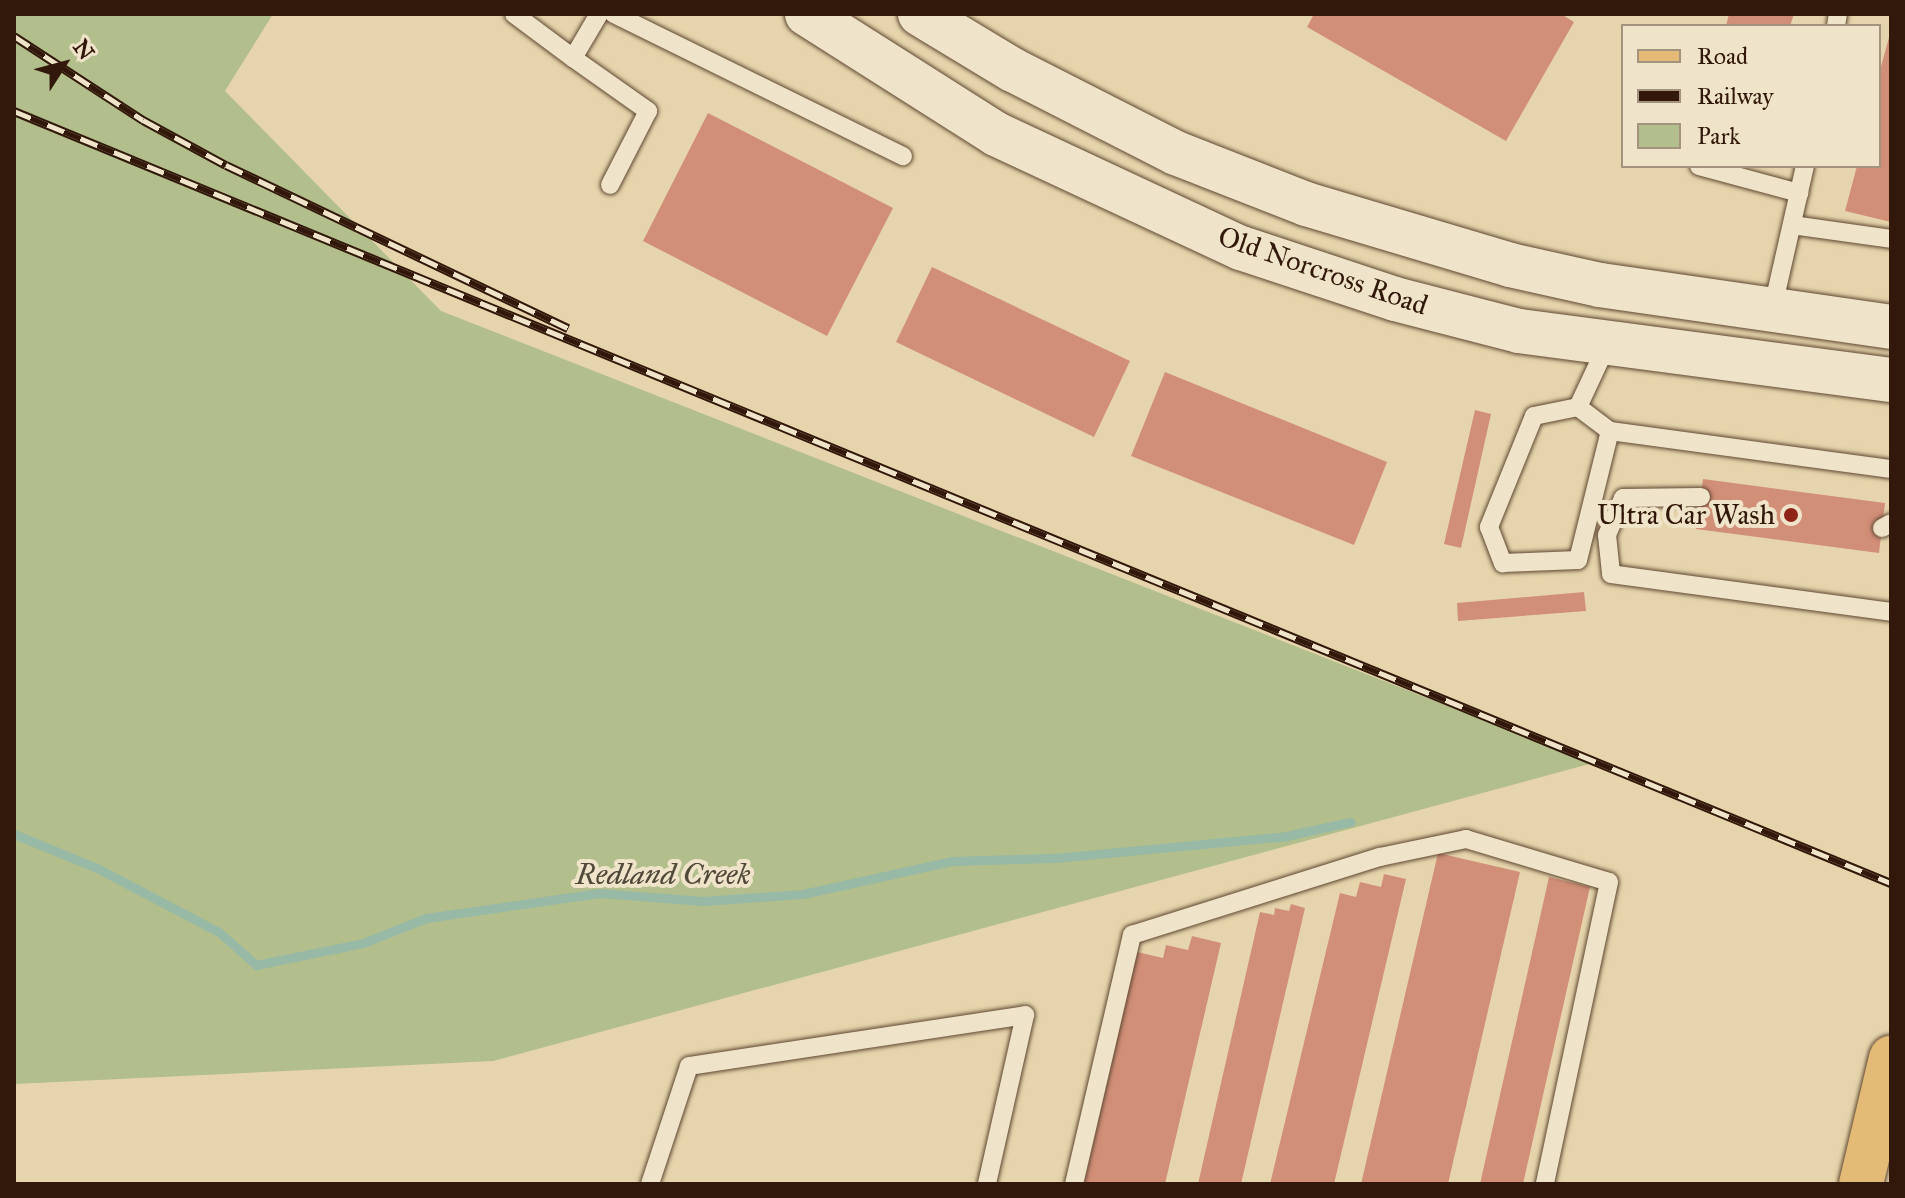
<!DOCTYPE html>
<style>
body{margin:0}
#map{position:relative;width:1905px;height:1198px;overflow:hidden;background:#e6d5ac;font-family:"IM FELL Great Primer",serif}
div>[style]{position:absolute}
.green>*{inset:0;background:#b2be8c}
.stream>*{height:9px;margin:-4.5px;padding:0 4.5px;transform-origin:4.5px;border-radius:4.5px;background:#97b9a6}
.building>*{inset:0;background:#d28f78}
.roads{filter:drop-shadow(0 0 2px #5f4732) drop-shadow(0 0 2px #5f4732)}
.lane>*{height:18px;margin:-9px;padding:0 9px;transform-origin:9px;border-radius:9px;background:#efe4c9}
.secondary>*{height:44px;margin:-22px;padding:0 22px;transform-origin:22px;border-radius:22px;background:#efe4c9}
.primary>*{height:44px;margin:-22px;padding:0 22px;transform-origin:22px;border-radius:22px;background:#e3ba76}
.rail>*{height:9px;margin-top:-4.5px;transform-origin:0;background:repeating-linear-gradient(90deg,#efe4c9 0 18px,#32180a 0 36px);box-sizing:border-box;border-block:2px solid #32180a}
.dots>*{width:22px;height:22px;translate:-50% -50%;box-sizing:border-box;border:4px solid #efe4c9;border-radius:50%}
span{translate:-50% -50%;white-space:nowrap;text-align:center;line-height:1.15;-webkit-text-stroke:8px #efe4c9;paint-order:stroke}
.street-label{font-size:28px;color:#32180a}
.poi-label{font-size:28px;color:#32180a}
.right{translate:-100% -50%;text-align:right}
.water-label{font-size:30px;color:#504839;font-style:italic}
.frame{position:absolute;inset:0;border:16px solid #32180a;pointer-events:none}
.legend{position:absolute;left:1621px;top:24px;width:260px;height:144px;box-sizing:border-box;background:#efe4c9;border:2px solid #a3927d;margin:0;padding:10px 14px;list-style:none;font-size:24px;color:#32180a}
.legend li{display:flex;align-items:center;gap:16px;height:40px}
.legend b{width:40px;border:2px solid #a3927d}
.north{position:absolute;left:24px;top:24px;width:80px;height:80px;-webkit-text-stroke:6px #efe4c9;paint-order:stroke;rotate:54deg;font-size:22px;font-weight:700;line-height:32px;text-align:center;color:#32180a}
.north::after{content:'';display:block;margin:auto;width:28px;height:36px;background:#32180a;clip-path:polygon(50% 0,100% 100%,50% 72%,0 100%)}
</style>
<div id="map">
<div class="green">
<div style="clip-path:polygon(14px 14px,273px 14px,225px 91px,441px 311px,1593px 763px,493px 1061px,14px 1084px)"></div>
</div>
<div class="stream">
<div style="left:14px;top:834px;width:90px;rotate:22.3deg"></div>
<div style="left:97px;top:868px;width:138px;rotate:27.7deg"></div>
<div style="left:219px;top:932px;width:50px;rotate:41.7deg"></div>
<div style="left:256px;top:965px;width:109px;rotate:-11.6deg"></div>
<div style="left:363px;top:943px;width:68px;rotate:-21.6deg"></div>
<div style="left:426px;top:918px;width:175px;rotate:-8.2deg"></div>
<div style="left:599px;top:893px;width:104px;rotate:4.4deg"></div>
<div style="left:703px;top:901px;width:100px;rotate:-4deg"></div>
<div style="left:803px;top:894px;width:153px;rotate:-12.5deg"></div>
<div style="left:952px;top:861px;width:103px;rotate:-1.7deg"></div>
<div style="left:1055px;top:858px;width:232px;rotate:-5.4deg"></div>
<div style="left:1286px;top:836px;width:66px;rotate:-12.3deg"></div>
</div>
<div class="building">
<div style="clip-path:polygon(1314px 14px,1561px 14px,1574px 22px,1506px 141px,1307px 27px)"></div>
<div style="clip-path:polygon(1729px 14px,1794px 14px,1790px 26px,1726px 26px)"></div>
<div style="clip-path:polygon(1891px 30px,1891px 222px,1845px 211px,1857px 166px,1879px 166px,1879px 74px)"></div>
<div style="clip-path:polygon(708px 113px,893px 208px,827px 336px,643px 241px)"></div>
<div style="clip-path:polygon(932px 267px,1130px 361px,1094px 437px,896px 342px)"></div>
<div style="clip-path:polygon(1165px 372px,1387px 462px,1354px 545px,1131px 456px)"></div>
<div style="clip-path:polygon(1475px 410px,1491px 414px,1461px 548px,1444px 544px)"></div>
<div style="clip-path:polygon(1703px 479px,1885px 503px,1879px 553px,1696px 529px)"></div>
<div style="clip-path:polygon(1584px 592px,1586px 611px,1458px 621px,1457px 603px)"></div>
<div style="clip-path:polygon(1438px 853px,1520px 872px,1448px 1184px,1361px 1184px)"></div>
<div style="clip-path:polygon(1384px 874px,1406px 879px,1334px 1184px,1270px 1184px,1340px 893px,1356px 897px,1360px 882px,1381px 887px)"></div>
<div style="clip-path:polygon(1549px 877px,1590px 887px,1523px 1184px,1480px 1184px)"></div>
<div style="clip-path:polygon(1291px 904px,1305px 908px,1241px 1184px,1198px 1184px,1260px 912px,1274px 915px,1275px 908px,1289px 911px)"></div>
<div style="clip-path:polygon(1192px 936px,1221px 943px,1165px 1184px,1084px 1184px,1137px 952px,1163px 958px,1166px 945px,1188px 950px)"></div>
</div>
<div class="roads">
<div class="lane">
<div style="left:514px;top:14px;width:74px;rotate:36.7deg"></div>
<div style="left:573px;top:58px;width:51px;rotate:-59.4deg"></div>
<div style="left:614px;top:14px;width:322px;rotate:26.2deg"></div>
<div style="left:1836px;top:26px;width:12px;rotate:-81deg"></div>
<div style="left:573px;top:58px;width:92px;rotate:35.2deg"></div>
<div style="left:648px;top:111px;width:83px;rotate:117.2deg"></div>
<div style="left:1699px;top:166px;width:104px;rotate:15.1deg"></div>
<div style="left:1792px;top:225px;width:100px;rotate:8deg"></div>
<div style="left:1772px;top:311px;width:149px;rotate:-77.2deg"></div>
<div style="left:1607px;top:345px;width:68px;rotate:115.1deg"></div>
<div style="left:1578px;top:407px;width:45px;rotate:168.4deg"></div>
<div style="left:1534px;top:416px;width:120px;rotate:112.1deg"></div>
<div style="left:1489px;top:527px;width:39px;rotate:69deg"></div>
<div style="left:1503px;top:563px;width:75px;rotate:-2.3deg"></div>
<div style="left:1578px;top:560px;width:133px;rotate:-76.1deg"></div>
<div style="left:1610px;top:431px;width:284px;rotate:7.7deg"></div>
<div style="left:1578px;top:407px;width:40px;rotate:37deg"></div>
<div style="left:1701px;top:497px;width:78px;rotate:179.3deg"></div>
<div style="left:1623px;top:498px;width:40px;rotate:113.4deg"></div>
<div style="left:1607px;top:535px;width:39px;rotate:84deg"></div>
<div style="left:1611px;top:574px;width:283px;rotate:7.7deg"></div>
<div style="left:1882px;top:528px;width:10px;rotate:-29deg"></div>
<div style="left:650px;top:1184px;width:124px;rotate:-71.7deg"></div>
<div style="left:689px;top:1066px;width:340px;rotate:-8.6deg"></div>
<div style="left:1025px;top:1015px;width:173px;rotate:102.7deg"></div>
<div style="left:1074px;top:1184px;width:256px;rotate:-76.9deg"></div>
<div style="left:1132px;top:935px;width:260px;rotate:-17.5deg"></div>
<div style="left:1380px;top:857px;width:88px;rotate:-11.8deg"></div>
<div style="left:1466px;top:839px;width:149px;rotate:16.7deg"></div>
<div style="left:1609px;top:882px;width:309px;rotate:102deg"></div>
</div>
<div class="secondary">
<div style="left:807px;top:14px;width:224px;rotate:32.4deg"></div>
<div style="left:996px;top:134px;width:270px;rotate:25deg"></div>
<div style="left:1241px;top:248px;width:162px;rotate:18.3deg"></div>
<div style="left:1395px;top:299px;width:128px;rotate:14.5deg"></div>
<div style="left:1519px;top:331px;width:375px;rotate:7.5deg"></div>
<div style="left:920px;top:14px;width:109px;rotate:31.1deg"></div>
<div style="left:1013px;top:70px;width:183px;rotate:27deg"></div>
<div style="left:1176px;top:153px;width:140px;rotate:21.4deg"></div>
<div style="left:1306px;top:204px;width:213px;rotate:16.6deg"></div>
<div style="left:1510px;top:265px;width:92px;rotate:12.5deg"></div>
<div style="left:1600px;top:285px;width:294px;rotate:8.2deg"></div>
</div>
<div class="primary">
<div style="left:1861px;top:1184px;width:130px;rotate:-76.6deg"></div>
</div>
</div>
<div class="rail">
<div style="left:14px;top:36px;width:154px;rotate:33.1deg"></div>
<div style="left:143px;top:120px;width:94px;rotate:28.5deg"></div>
<div style="left:226px;top:165px;width:379px;rotate:25.5deg"></div>
<div style="left:14px;top:111px;width:2030px;rotate:22.36deg"></div>
</div>
<div class="dots">
<div style="left:1791px;top:515px;background:#8f2418"></div>
</div>
<div class="street-label">
<span style="left:1323px;top:271px;rotate:19deg">Old Norcross Road</span>
</div>
<div class="poi-label">
<span class="right" style="left:1775px;top:515px">Ultra Car Wash</span>
</div>
<div class="water-label">
<span style="left:663px;top:874px">Redland Creek</span>
</div>
<div class="frame"></div>
<ul class="legend">
<li><b style="height:10px;background:#e3ba76"></b>Road</li>
<li><b style="height:10px;background:#32180a"></b>Railway</li>
<li><b style="height:22px;background:#b2be8c"></b>Park</li>
</ul>
<div class="north">N</div>
</div>
